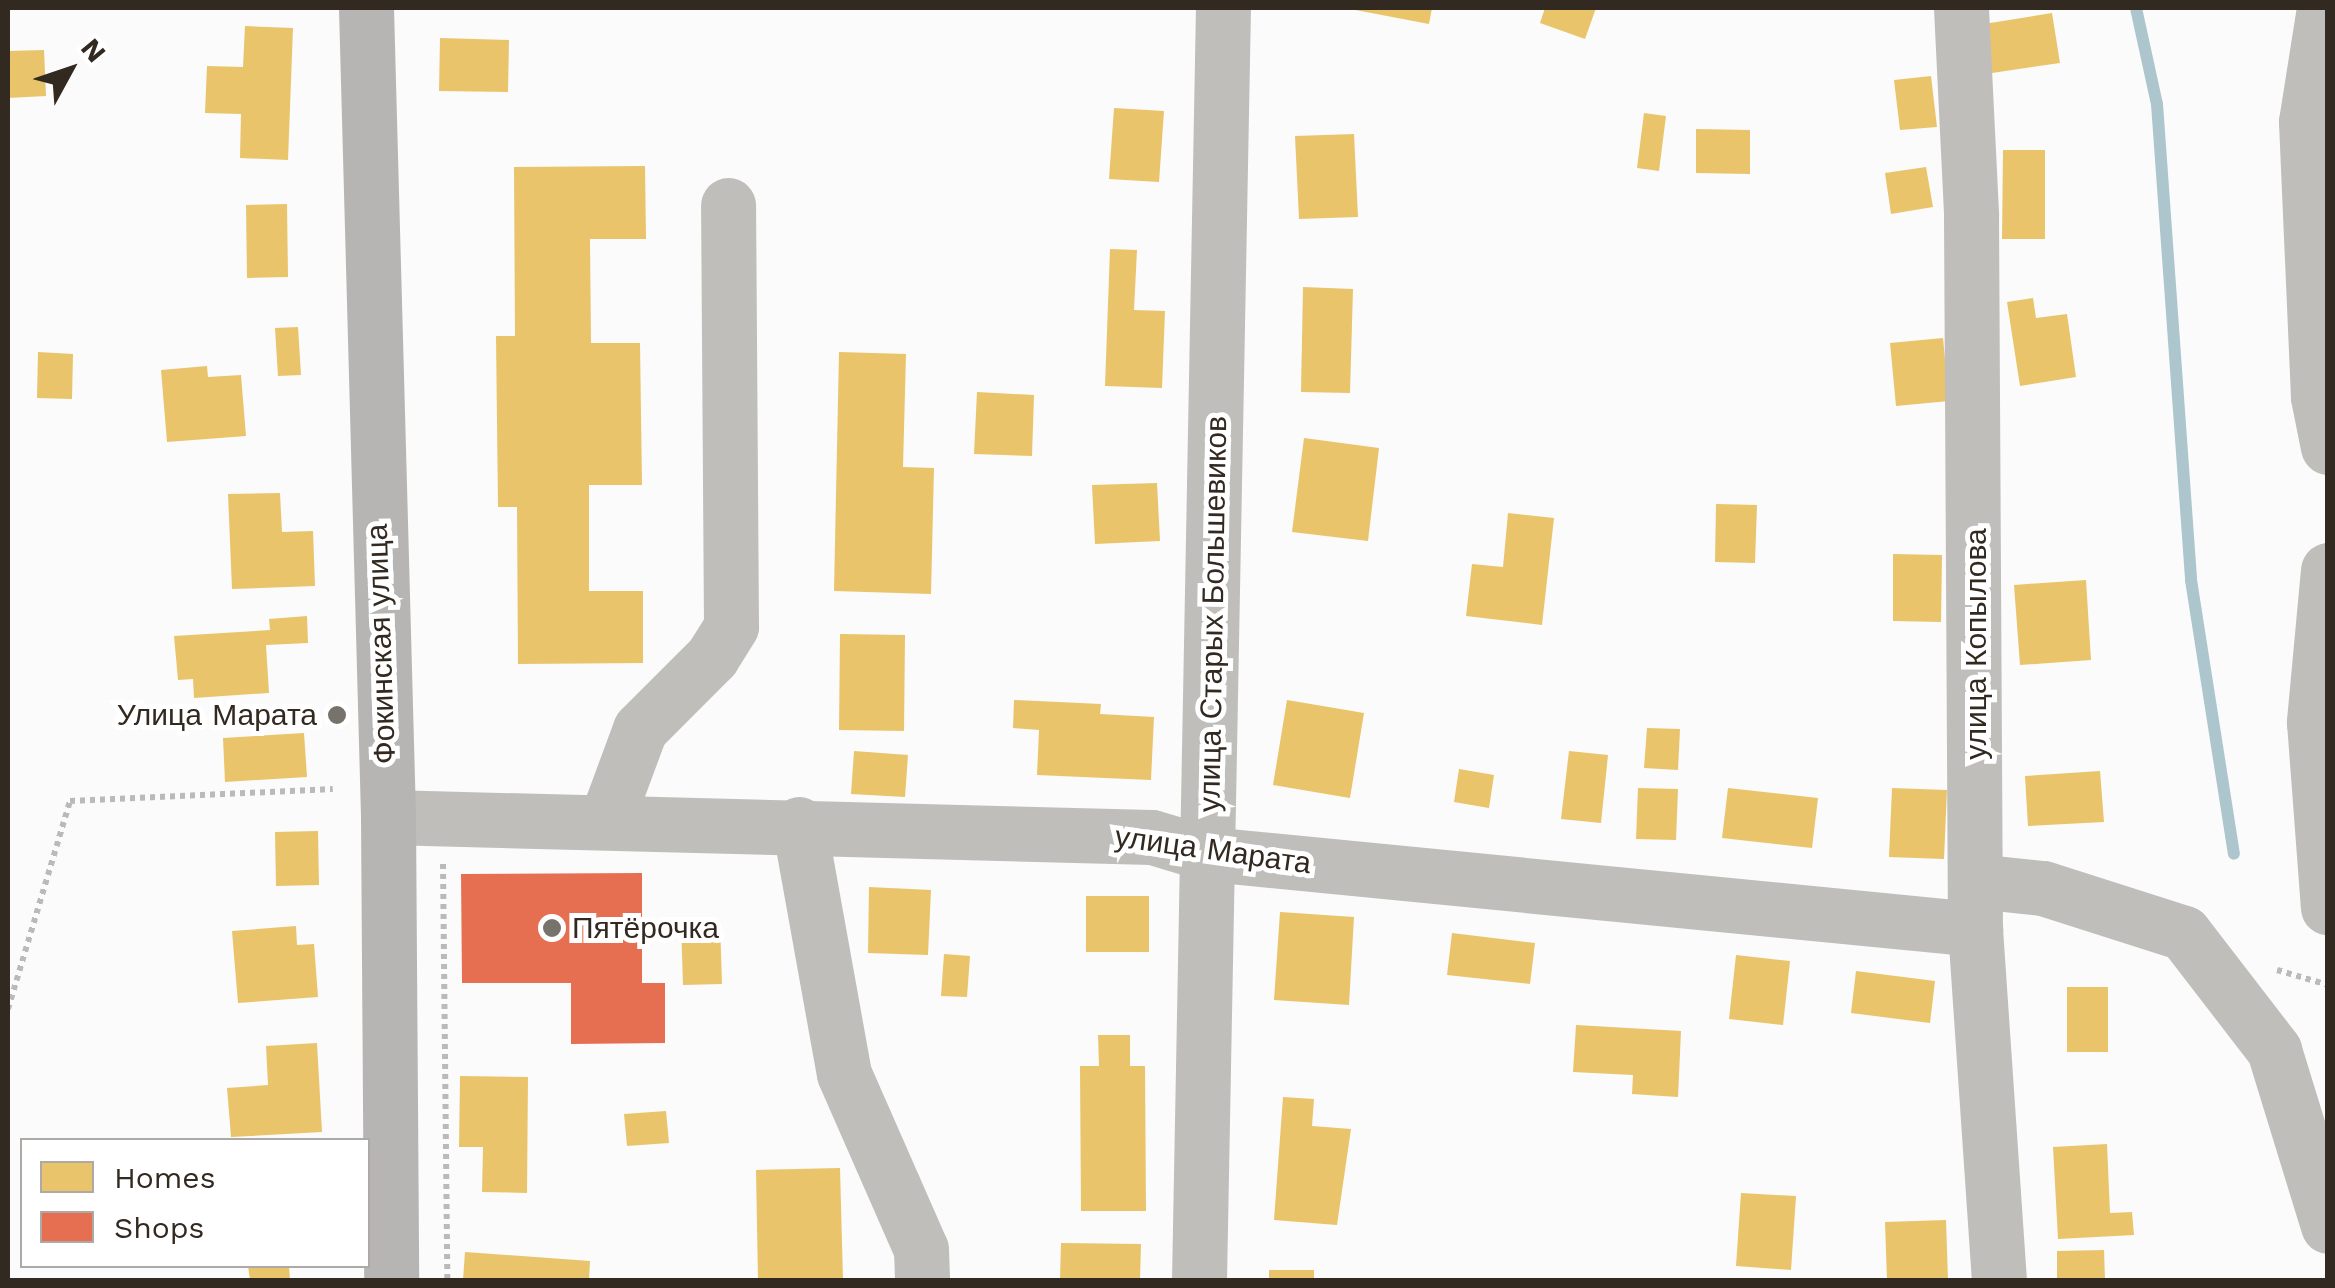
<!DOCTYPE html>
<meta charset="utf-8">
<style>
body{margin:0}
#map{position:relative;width:2335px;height:1288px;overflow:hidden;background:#fbfbfb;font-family:"Work Sans",sans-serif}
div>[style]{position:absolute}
.homes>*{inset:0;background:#e9c46a}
.shops>*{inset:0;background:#e76f51}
.stream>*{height:12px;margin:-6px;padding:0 6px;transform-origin:6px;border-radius:6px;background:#adc6ce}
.path>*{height:6px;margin-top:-3px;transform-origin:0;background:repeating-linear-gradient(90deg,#bbbab8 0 5px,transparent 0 10px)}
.minor>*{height:55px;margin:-27.5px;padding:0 27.5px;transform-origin:27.5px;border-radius:27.5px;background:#bfbeba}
.major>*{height:55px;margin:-27.5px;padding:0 27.5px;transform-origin:27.5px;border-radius:27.5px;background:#b7b5b3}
.dots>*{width:28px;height:28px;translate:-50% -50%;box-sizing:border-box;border:5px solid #fff;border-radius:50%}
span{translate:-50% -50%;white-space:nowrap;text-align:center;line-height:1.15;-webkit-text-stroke:10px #fff;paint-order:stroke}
.street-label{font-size:30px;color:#322920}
.poi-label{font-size:30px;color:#322920}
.right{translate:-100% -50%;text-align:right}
.left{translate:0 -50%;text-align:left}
.frame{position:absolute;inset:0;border:10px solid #322920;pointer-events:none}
.legend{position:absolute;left:20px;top:1138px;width:350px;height:130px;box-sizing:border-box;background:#fff;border:2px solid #ada9a6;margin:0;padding:12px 18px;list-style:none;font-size:30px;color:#322920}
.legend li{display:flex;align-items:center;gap:20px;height:50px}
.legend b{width:50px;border:2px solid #ada9a6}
.north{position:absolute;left:20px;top:20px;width:100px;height:100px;-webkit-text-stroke:8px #fff;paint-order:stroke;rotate:50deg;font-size:28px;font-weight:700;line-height:40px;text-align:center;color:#322920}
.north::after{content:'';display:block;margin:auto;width:35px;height:45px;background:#322920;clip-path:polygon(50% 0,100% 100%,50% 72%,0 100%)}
</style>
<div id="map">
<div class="homes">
<div style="clip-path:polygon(1345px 8px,1432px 8px,1429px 24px)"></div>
<div style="clip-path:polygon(1545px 8px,1596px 8px,1585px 39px,1540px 23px)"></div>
<div style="clip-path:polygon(2052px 13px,2060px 63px,1992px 73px,1984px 24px)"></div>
<div style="clip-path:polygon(245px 26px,293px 28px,288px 160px,240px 158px,241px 114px,205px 113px,207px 66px,243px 67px)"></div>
<div style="clip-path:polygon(440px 38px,509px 40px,508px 92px,439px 91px)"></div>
<div style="clip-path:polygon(44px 50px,46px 96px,8px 98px,8px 51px)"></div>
<div style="clip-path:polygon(1931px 76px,1937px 127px,1900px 130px,1894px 80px)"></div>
<div style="clip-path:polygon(1114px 108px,1164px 111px,1159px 182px,1109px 179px)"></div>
<div style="clip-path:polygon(1644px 113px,1666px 116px,1659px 171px,1637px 168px)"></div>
<div style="clip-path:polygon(1696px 129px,1750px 130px,1750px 174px,1696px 173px)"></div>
<div style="clip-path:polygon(1354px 134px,1358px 217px,1299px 219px,1295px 136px)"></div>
<div style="clip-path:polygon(2003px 150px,2045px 150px,2045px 239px,2002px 239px)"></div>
<div style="clip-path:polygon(645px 166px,646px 239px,590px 239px,591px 343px,640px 343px,642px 485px,589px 485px,589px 591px,643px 591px,643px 663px,518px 664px,517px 507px,498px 507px,496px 336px,515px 336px,514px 167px)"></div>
<div style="clip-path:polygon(1926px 167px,1933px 207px,1891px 214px,1885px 173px)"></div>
<div style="clip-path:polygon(287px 204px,288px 277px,247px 278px,246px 205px)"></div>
<div style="clip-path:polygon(1110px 249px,1137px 250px,1134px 310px,1165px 311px,1162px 388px,1105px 386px)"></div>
<div style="clip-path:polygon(1303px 287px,1353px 289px,1350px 393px,1301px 392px)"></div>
<div style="clip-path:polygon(2033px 298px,2036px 318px,2067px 314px,2076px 377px,2020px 386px,2007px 302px)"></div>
<div style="clip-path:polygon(298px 327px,301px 375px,278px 376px,275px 328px)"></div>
<div style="clip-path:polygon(1943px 338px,1949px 401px,1896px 406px,1890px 343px)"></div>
<div style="clip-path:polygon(38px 352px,73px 354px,72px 399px,37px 398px)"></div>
<div style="clip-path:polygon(839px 352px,906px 354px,903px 467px,934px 468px,931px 594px,834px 591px)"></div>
<div style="clip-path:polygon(207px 366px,208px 377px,241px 375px,246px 436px,167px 442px,161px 370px)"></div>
<div style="clip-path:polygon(977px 392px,1034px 395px,1032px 456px,974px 454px)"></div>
<div style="clip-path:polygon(1304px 438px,1379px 448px,1368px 541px,1292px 532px)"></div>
<div style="clip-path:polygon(1157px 483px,1160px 541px,1095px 544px,1092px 485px)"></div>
<div style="clip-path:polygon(280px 493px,282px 532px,313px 531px,315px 586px,232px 589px,228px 494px)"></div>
<div style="clip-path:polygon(1716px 504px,1757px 505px,1755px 563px,1715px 562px)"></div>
<div style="clip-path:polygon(1508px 513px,1554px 518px,1542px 625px,1466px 616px,1472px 564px,1503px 567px)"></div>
<div style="clip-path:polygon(1893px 554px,1942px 555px,1941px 622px,1893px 621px)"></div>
<div style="clip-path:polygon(2086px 580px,2091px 660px,2020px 665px,2014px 585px)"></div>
<div style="clip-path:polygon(307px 616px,308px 643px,266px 645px,269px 693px,194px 698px,193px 679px,178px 680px,174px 636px,270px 630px,269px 619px)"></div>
<div style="clip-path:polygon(840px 634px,905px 635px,904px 731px,839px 730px)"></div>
<div style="clip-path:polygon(1014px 700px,1101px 704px,1100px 714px,1154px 717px,1151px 780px,1037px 775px,1039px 730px,1013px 728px)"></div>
<div style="clip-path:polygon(1287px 700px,1364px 713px,1350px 798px,1273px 785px)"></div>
<div style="clip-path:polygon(1647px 728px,1680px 729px,1678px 770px,1644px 768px)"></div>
<div style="clip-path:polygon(304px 733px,307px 777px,225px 782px,223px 738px)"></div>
<div style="clip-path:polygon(854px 751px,908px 755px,905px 797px,851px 794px)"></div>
<div style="clip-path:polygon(1569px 751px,1608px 755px,1601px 823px,1561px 819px)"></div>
<div style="clip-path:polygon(1459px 769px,1494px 775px,1489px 808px,1454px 802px)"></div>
<div style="clip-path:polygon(2100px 771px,2104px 822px,2028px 826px,2025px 776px)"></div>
<div style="clip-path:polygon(1638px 788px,1678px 789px,1676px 840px,1636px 839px)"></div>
<div style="clip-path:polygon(1728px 788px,1818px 798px,1812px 848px,1722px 838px)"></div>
<div style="clip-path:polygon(1892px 788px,1947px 790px,1944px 859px,1889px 857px)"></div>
<div style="clip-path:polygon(318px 831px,319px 885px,276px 886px,275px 832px)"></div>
<div style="clip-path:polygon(869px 887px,931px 890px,928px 955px,868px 953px)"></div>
<div style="clip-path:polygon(1086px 896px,1149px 896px,1149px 952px,1086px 952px)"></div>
<div style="clip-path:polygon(1280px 912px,1354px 917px,1349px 1005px,1274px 1000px)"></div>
<div style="clip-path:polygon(720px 922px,722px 984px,683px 985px,681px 923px)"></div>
<div style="clip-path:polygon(296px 926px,297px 945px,314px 944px,318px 997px,238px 1003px,232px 931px)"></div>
<div style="clip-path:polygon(1452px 933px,1535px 943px,1530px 984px,1447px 975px)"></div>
<div style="clip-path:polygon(944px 954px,970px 956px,967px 997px,941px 996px)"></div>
<div style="clip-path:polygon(1736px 955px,1790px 961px,1783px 1025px,1729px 1019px)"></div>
<div style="clip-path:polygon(1856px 971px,1935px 981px,1930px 1023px,1851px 1013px)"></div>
<div style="clip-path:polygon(2067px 987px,2108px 987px,2108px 1052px,2067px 1052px)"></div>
<div style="clip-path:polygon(1576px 1025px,1681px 1031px,1678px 1097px,1632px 1094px,1633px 1075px,1573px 1072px)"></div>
<div style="clip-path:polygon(1098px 1035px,1130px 1035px,1130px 1066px,1145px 1066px,1146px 1211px,1081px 1211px,1080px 1066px,1099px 1066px)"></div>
<div style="clip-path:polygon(317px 1043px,322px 1132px,231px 1137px,227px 1088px,268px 1085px,266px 1046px)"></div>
<div style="clip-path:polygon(460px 1076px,528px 1077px,527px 1193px,482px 1192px,483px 1147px,459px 1147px)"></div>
<div style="clip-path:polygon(1283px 1097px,1314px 1099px,1312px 1126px,1351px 1129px,1337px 1225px,1274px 1220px)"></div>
<div style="clip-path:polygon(666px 1111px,669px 1143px,627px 1146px,624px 1114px)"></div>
<div style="clip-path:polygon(2107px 1144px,2110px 1213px,2132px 1212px,2134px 1235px,2058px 1239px,2053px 1147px)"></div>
<div style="clip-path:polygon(840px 1168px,843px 1280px,758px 1280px,756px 1170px)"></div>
<div style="clip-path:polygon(1741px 1193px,1796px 1196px,1791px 1270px,1736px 1266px)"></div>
<div style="clip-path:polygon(1946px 1220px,1948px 1280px,1887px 1280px,1885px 1222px)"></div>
<div style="clip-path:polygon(1061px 1243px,1141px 1244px,1140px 1280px,1060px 1280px)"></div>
<div style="clip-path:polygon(2104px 1250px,2105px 1280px,2057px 1280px,2057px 1251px)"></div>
<div style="clip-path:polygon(465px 1252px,590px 1261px,589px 1280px,463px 1280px)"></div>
<div style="clip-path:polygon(248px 1266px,289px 1266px,290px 1280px,250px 1280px)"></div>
<div style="clip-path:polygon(1269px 1270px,1314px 1270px,1314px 1280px,1269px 1280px)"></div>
</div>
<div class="shops">
<div style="clip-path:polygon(642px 873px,642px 983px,665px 983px,665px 1043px,571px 1044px,571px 983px,462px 983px,461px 874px)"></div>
</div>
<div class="stream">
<div style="left:2136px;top:8px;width:98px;rotate:77.7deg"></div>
<div style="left:2157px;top:104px;width:477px;rotate:85.9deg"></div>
<div style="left:2191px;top:580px;width:277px;rotate:81.1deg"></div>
</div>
<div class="path">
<div style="left:443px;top:864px;width:416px;rotate:89.4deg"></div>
<div style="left:2277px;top:970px;width:53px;rotate:16.4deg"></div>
<div style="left:8px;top:1009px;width:217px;rotate:-73.4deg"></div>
<div style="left:70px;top:801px;width:263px;rotate:-2.6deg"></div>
</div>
<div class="minor">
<div style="left:1961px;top:8px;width:208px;rotate:87.2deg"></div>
<div style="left:1971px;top:216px;width:713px;rotate:89.68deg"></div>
<div style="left:1975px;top:929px;width:352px;rotate:86.1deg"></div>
<div style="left:2324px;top:8px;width:115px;rotate:99deg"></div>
<div style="left:2306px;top:122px;width:275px;rotate:87.5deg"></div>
<div style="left:2318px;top:397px;width:51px;rotate:78.7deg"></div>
<div style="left:2328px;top:570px;width:153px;rotate:95.3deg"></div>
<div style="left:2314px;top:722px;width:186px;rotate:85.7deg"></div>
<div style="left:388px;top:817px;width:764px;rotate:1.5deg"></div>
<div style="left:1152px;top:837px;width:59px;rotate:16.6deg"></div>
<div style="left:1209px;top:854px;width:770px;rotate:5.59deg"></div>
<div style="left:606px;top:821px;width:98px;rotate:-69.7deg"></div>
<div style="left:640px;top:729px;width:102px;rotate:-45deg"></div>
<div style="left:712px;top:657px;width:36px;rotate:-58deg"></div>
<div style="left:731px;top:626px;width:421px;rotate:-90.4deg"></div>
<div style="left:799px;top:824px;width:254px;rotate:79.8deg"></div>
<div style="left:844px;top:1074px;width:191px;rotate:66.3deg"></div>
<div style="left:921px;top:1249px;width:31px;rotate:88deg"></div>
<div style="left:1976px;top:881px;width:67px;rotate:6deg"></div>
<div style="left:2043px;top:888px;width:148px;rotate:17.7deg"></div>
<div style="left:2184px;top:933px;width:148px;rotate:52.4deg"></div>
<div style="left:2274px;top:1050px;width:184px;rotate:72.9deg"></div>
<div style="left:1199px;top:1280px;width:1272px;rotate:-88.92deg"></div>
</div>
<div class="major">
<div style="left:366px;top:8px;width:809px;rotate:88.44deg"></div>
<div style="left:388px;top:817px;width:463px;rotate:89.6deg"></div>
</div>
<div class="dots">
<div style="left:337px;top:715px;background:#78726d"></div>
<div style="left:552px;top:928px;background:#78726d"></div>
</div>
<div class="street-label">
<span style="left:1213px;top:614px;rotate:-89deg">улица Старых Большевиков</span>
<span style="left:381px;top:644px;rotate:-92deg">Фокинская улица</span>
<span style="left:1976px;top:644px;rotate:-90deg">улица Копылова</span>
<span style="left:1213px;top:850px;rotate:8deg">улица Марата</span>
</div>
<div class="poi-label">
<span class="right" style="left:317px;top:715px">Улица Марата</span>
<span class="left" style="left:572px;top:928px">Пятёрочка</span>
</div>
<div class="frame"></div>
<ul class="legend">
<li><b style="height:28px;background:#e9c46a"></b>Homes</li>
<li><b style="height:28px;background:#e76f51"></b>Shops</li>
</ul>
<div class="north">N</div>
</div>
